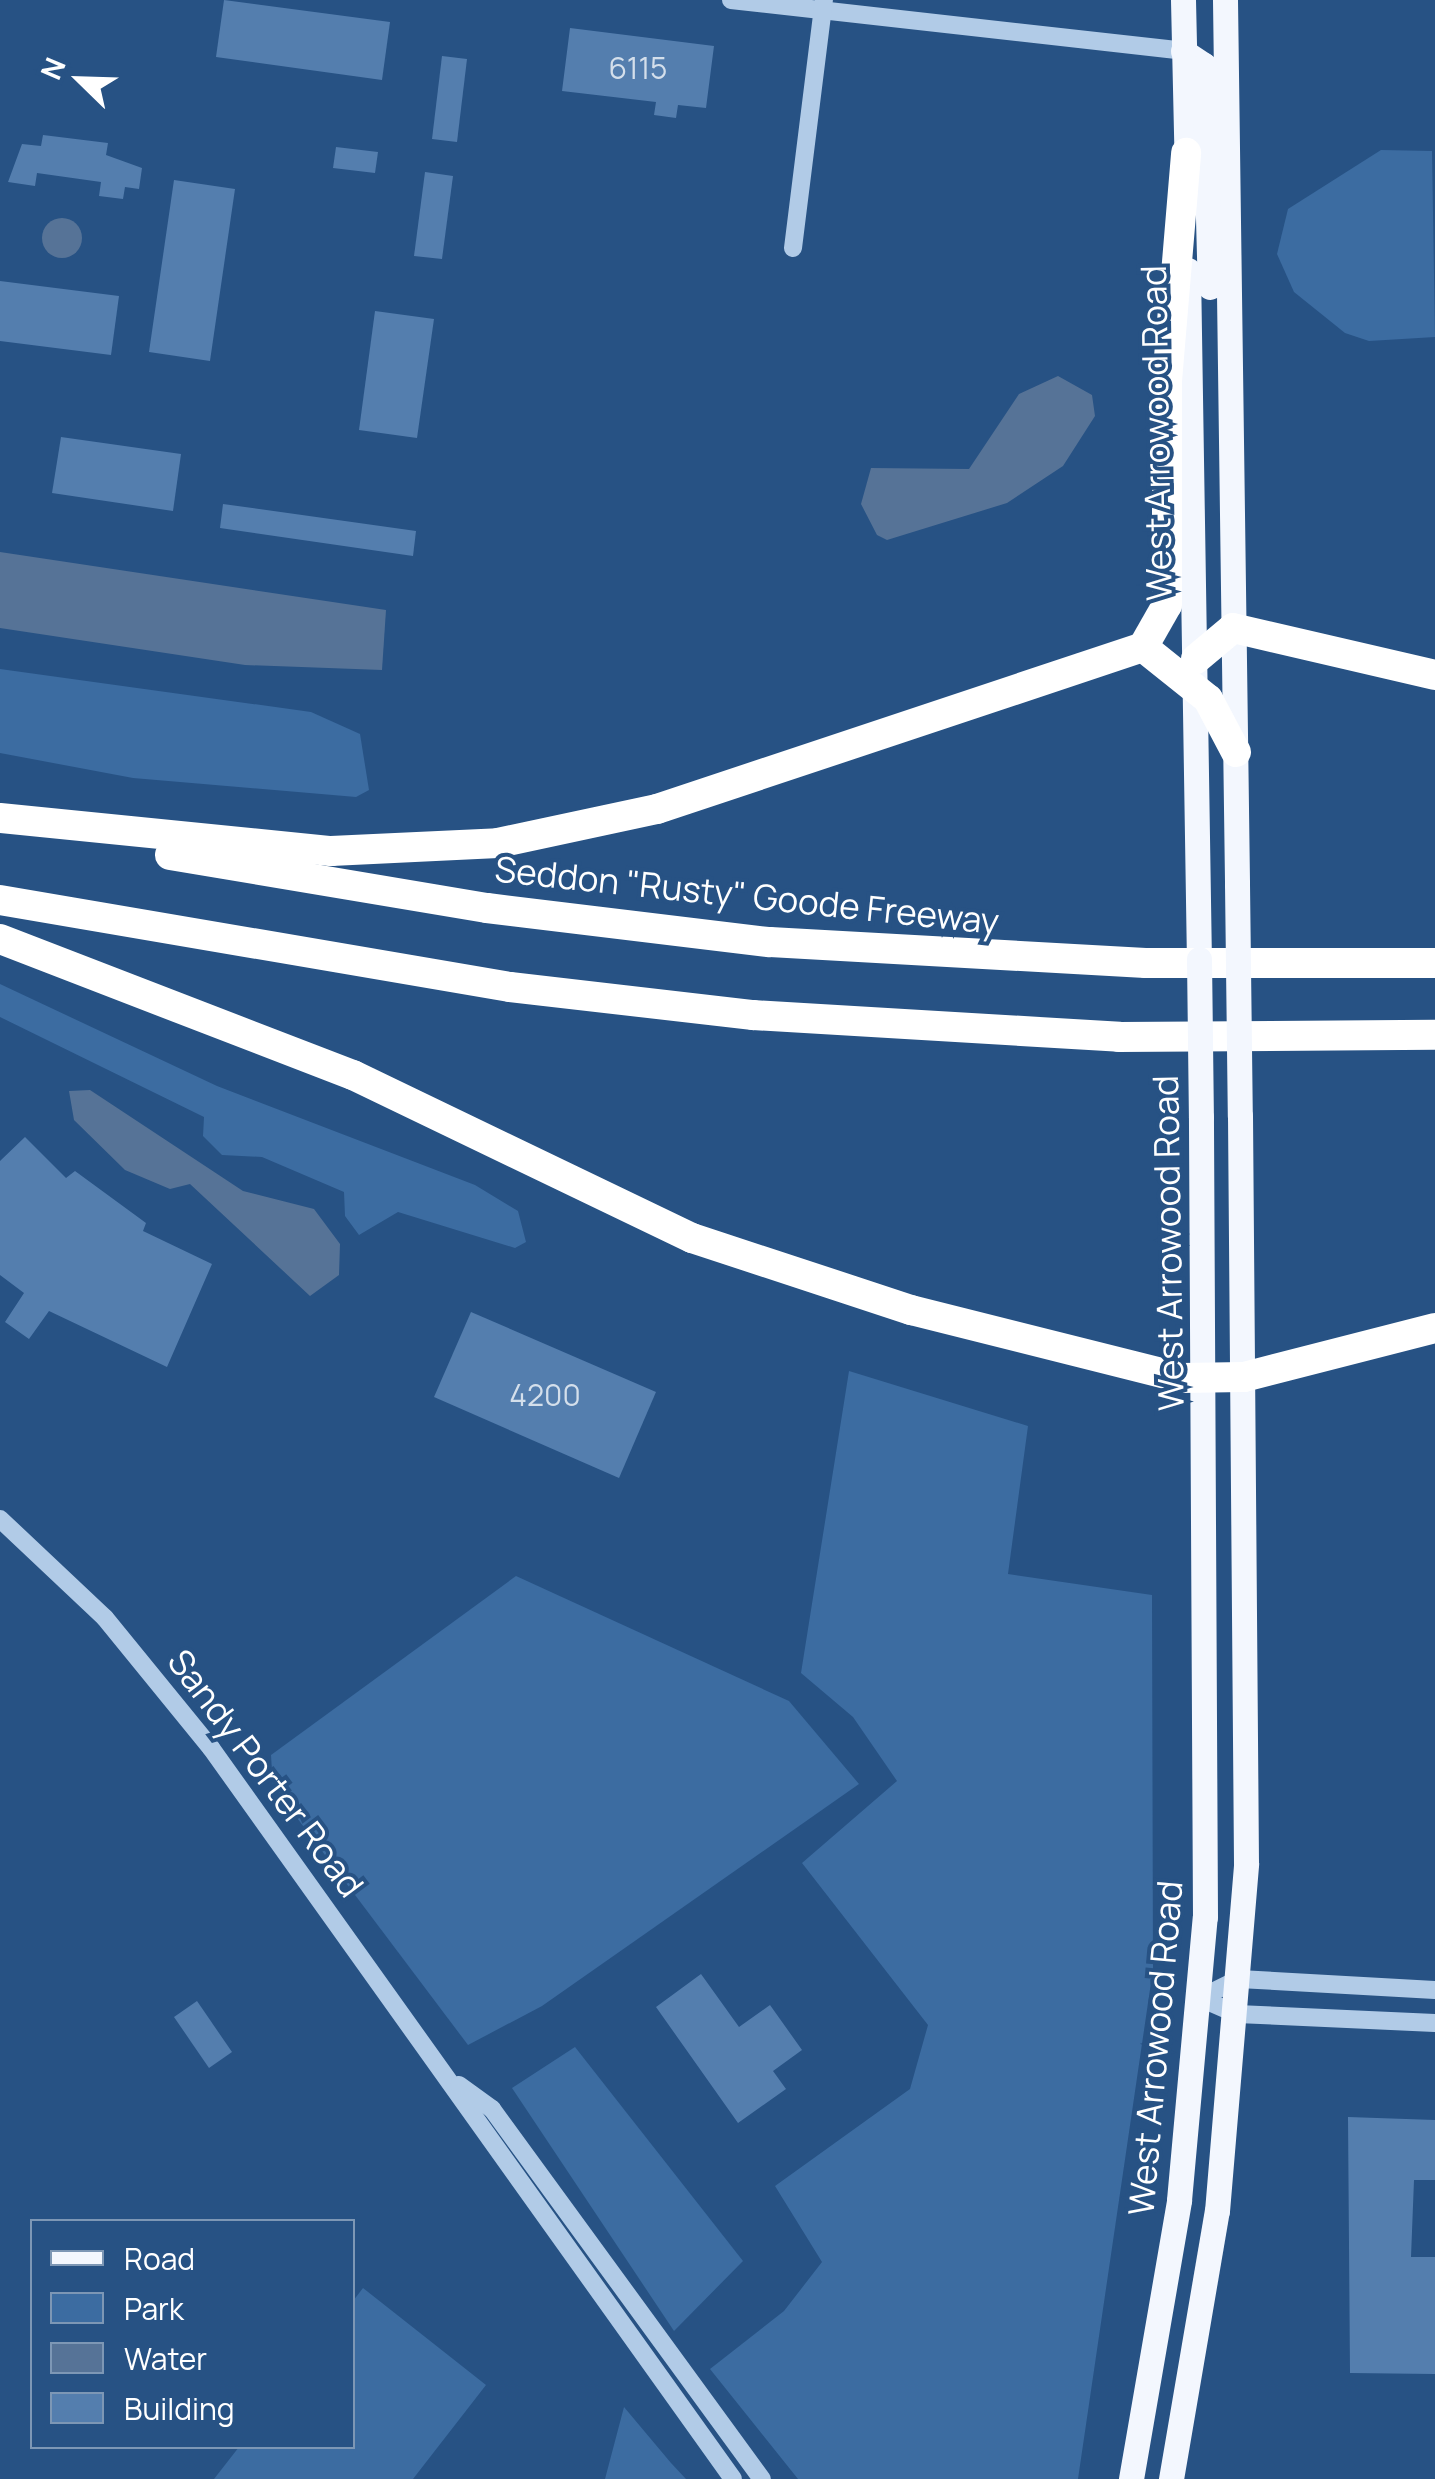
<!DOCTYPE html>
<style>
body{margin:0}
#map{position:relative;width:1435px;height:2479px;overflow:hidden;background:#275284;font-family:Manrope,sans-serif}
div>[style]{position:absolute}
.green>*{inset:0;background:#3c6ca1}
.water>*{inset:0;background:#567397}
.round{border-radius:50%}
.building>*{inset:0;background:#547eae}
.minor>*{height:18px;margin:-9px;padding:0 9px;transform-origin:9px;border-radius:9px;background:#b1cbe7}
.major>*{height:25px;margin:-12.5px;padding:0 12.5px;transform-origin:12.5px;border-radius:12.5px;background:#f3f7fe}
.highway>*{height:30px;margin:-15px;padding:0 15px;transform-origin:15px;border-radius:15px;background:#fff}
.major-bridge>*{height:25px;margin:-12.5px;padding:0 12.5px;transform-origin:12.5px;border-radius:12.5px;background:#f3f7fe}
span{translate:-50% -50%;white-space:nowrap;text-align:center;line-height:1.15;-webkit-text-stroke:8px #275284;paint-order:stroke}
.number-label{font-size:30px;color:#d4dfeb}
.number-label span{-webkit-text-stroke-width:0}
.street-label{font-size:35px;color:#fff}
.legend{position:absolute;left:30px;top:2219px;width:325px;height:230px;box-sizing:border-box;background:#275284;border:2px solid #7d97b5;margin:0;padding:12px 18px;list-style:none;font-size:30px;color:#fff}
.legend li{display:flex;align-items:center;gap:20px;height:50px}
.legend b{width:50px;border:2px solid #7d97b5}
.north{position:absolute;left:30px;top:30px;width:100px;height:100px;-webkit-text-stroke:8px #275284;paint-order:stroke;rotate:293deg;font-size:28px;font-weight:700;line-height:40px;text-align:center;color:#fff}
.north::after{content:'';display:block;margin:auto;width:35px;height:45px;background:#fff;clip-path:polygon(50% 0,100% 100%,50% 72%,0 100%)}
</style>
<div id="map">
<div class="green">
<div style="clip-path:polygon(1381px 150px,1432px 151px,1435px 337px,1369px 341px,1345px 333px,1294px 292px,1277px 254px,1288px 209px)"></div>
<div style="clip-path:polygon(0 669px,311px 712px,360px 734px,369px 790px,356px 797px,133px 778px,0 753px)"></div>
<div style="clip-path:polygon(0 984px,217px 1086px,475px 1185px,518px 1211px,526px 1242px,515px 1248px,398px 1212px,359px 1235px,345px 1216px,344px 1192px,262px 1157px,222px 1155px,203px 1136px,204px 1117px,0 1017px)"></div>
<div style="clip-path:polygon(849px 1371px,1028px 1426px,1008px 1574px,1152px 1595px,1153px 1969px,1078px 2479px,798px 2479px,710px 2369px,784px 2311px,822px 2262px,775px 2186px,910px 2089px,928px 2025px,802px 1863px,897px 1781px,853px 1717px,801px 1673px)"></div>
<div style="clip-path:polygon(516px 1576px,789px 1701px,859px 1784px,542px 2006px,468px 2045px,273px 1786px,271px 1755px)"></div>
<div style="clip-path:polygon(575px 2047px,743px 2261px,674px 2331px,512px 2088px)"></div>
<div style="clip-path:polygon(363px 2288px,486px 2385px,413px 2479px,214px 2479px,239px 2447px,352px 2446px,353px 2301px)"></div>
<div style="clip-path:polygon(624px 2407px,671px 2463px,686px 2479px,605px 2479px)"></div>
</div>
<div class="water">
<div class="round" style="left:42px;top:218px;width:40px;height:40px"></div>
<div style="clip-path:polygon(1058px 376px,1092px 395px,1095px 416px,1063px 466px,1007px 503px,887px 540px,877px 535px,861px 504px,871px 468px,969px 469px,1019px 394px)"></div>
<div style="clip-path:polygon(0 552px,386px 610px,382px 670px,245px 665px,0 628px)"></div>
<div style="clip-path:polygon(90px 1090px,243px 1191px,314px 1209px,340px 1244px,339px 1275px,310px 1296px,190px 1184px,170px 1189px,125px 1170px,74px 1120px,69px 1091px)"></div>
</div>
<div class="building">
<div style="clip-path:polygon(224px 0,390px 22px,382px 80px,216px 57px)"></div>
<div style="clip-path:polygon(570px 28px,714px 46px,706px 108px,678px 105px,676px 118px,654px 115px,656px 102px,562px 91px)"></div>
<div style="clip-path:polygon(442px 56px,467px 59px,457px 142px,432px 139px)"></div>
<div style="clip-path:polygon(43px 135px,108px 143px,106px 155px,142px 168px,139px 189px,125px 187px,123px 199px,99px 196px,101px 182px,37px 173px,35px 186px,8px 182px,22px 144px,41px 146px)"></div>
<div style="clip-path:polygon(336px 147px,378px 152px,375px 173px,333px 168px)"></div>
<div style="clip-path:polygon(425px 172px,453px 176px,442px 259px,414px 256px)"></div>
<div style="clip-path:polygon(174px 180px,235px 189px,210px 361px,149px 352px)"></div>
<div style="clip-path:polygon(0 281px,119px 296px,111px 355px,0 341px)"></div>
<div style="clip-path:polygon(375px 311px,434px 319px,417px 438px,359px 430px)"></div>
<div style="clip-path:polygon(61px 437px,181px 454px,173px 511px,52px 493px)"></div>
<div style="clip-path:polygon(223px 504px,416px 531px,413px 556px,220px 528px)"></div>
<div style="clip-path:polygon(25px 1137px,66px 1178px,75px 1171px,146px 1223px,143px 1231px,212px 1264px,167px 1367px,49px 1311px,29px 1339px,5px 1322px,24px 1293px,0 1275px,0 1161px)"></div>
<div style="clip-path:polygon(471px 1312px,656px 1392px,619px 1478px,434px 1397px)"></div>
<div style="clip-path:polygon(701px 1974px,739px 2027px,770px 2005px,802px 2050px,773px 2071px,786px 2089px,738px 2123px,656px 2007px)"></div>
<div style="clip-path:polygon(197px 2001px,232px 2052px,209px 2068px,174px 2017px)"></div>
<div style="clip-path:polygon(1348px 2117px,1435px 2120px,1435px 2180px,1414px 2180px,1411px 2257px,1435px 2257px,1435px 2374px,1350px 2373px)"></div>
</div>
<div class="minor">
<div style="left:731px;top:0;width:455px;rotate:6.4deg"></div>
<div style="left:793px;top:248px;width:250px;rotate:-82.9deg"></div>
<div style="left:0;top:1519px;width:144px;rotate:43.3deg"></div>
<div style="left:105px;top:1618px;width:168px;rotate:50.8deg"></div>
<div style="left:211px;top:1748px;width:898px;rotate:54.47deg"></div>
<div style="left:1200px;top:1998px;width:43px;rotate:-26deg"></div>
<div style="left:1239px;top:1979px;width:196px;rotate:3.2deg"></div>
<div style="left:1200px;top:1998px;width:40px;rotate:23.4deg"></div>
<div style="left:1237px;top:2014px;width:198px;rotate:2.6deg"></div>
<div style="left:459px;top:2085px;width:41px;rotate:36deg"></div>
<div style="left:492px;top:2109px;width:458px;rotate:53.9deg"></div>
</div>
<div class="major">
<div style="left:1183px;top:0;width:170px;rotate:88.7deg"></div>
<div style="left:1225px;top:0;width:884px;rotate:89.22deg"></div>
<div style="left:1183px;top:51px;width:25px;rotate:34deg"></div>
<div style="left:1204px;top:65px;width:222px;rotate:88.5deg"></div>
<div style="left:1188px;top:270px;width:689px;rotate:89.09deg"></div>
<div style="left:1131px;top:2479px;width:283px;rotate:-80.2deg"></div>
<div style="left:1179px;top:2200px;width:284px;rotate:-84.8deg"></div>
<div style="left:1205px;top:1917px;width:800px;rotate:-90.29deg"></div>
<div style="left:1171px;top:2479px;width:272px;rotate:-80.3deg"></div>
<div style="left:1217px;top:2211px;width:349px;rotate:-85.2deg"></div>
<div style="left:1246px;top:1863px;width:747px;rotate:-90.46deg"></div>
</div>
<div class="highway">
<div style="left:1143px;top:647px;width:83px;rotate:38.7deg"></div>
<div style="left:1208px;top:699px;width:60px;rotate:62.2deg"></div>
<div style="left:1196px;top:659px;width:48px;rotate:-40deg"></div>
<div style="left:1233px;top:628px;width:207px;rotate:13.1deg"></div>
<div style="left:0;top:818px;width:333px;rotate:5.7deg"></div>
<div style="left:331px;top:851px;width:167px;rotate:-2.7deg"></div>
<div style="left:498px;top:843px;width:163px;rotate:-12.1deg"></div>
<div style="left:657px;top:809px;width:512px;rotate:-18.43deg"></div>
<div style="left:1143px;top:647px;width:48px;rotate:-60.3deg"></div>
<div style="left:1167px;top:605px;width:224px;rotate:-90deg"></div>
<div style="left:1167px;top:381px;width:229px;rotate:-85.2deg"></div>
<div style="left:170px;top:855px;width:321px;rotate:9.5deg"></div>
<div style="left:487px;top:908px;width:285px;rotate:6.9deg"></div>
<div style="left:770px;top:942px;width:376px;rotate:3.2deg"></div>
<div style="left:1145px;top:963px;width:290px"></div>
<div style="left:0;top:900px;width:517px;rotate:9.68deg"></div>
<div style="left:510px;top:987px;width:245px;rotate:6.6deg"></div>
<div style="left:753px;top:1015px;width:367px;rotate:3.4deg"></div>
<div style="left:1119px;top:1037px;width:316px;rotate:-0.4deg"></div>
<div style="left:0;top:939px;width:378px;rotate:21.1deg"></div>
<div style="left:353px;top:1075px;width:376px;rotate:25.7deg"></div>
<div style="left:692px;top:1238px;width:231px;rotate:18.2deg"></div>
<div style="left:911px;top:1310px;width:278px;rotate:14.1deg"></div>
<div style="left:1181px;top:1378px;width:63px;rotate:-0.9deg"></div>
<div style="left:1244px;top:1377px;width:197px;rotate:-14.4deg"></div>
</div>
<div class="major-bridge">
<div style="left:1237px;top:884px;width:232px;rotate:89.3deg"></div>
<div style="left:1199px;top:959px;width:158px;rotate:89.3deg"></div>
</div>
<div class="number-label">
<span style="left:638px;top:68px">6115</span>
<span style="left:545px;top:1395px">4200</span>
</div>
<div class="street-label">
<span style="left:1156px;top:433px;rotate:-91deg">West Arrowood Road</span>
<span style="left:747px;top:895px;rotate:6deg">Seddon "Rusty" Goode Freeway</span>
<span style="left:1168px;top:1243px;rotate:-91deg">West Arrowood Road</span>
<span style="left:266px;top:1773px;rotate:53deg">Sandy Porter Road</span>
<span style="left:1155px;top:2048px;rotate:-85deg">West Arrowood Road</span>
</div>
<ul class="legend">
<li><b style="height:12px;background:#f3f7fe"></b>Road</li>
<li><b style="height:28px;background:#3c6ca1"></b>Park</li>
<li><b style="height:28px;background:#567397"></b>Water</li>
<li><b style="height:28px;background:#547eae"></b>Building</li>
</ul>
<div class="north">N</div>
</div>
